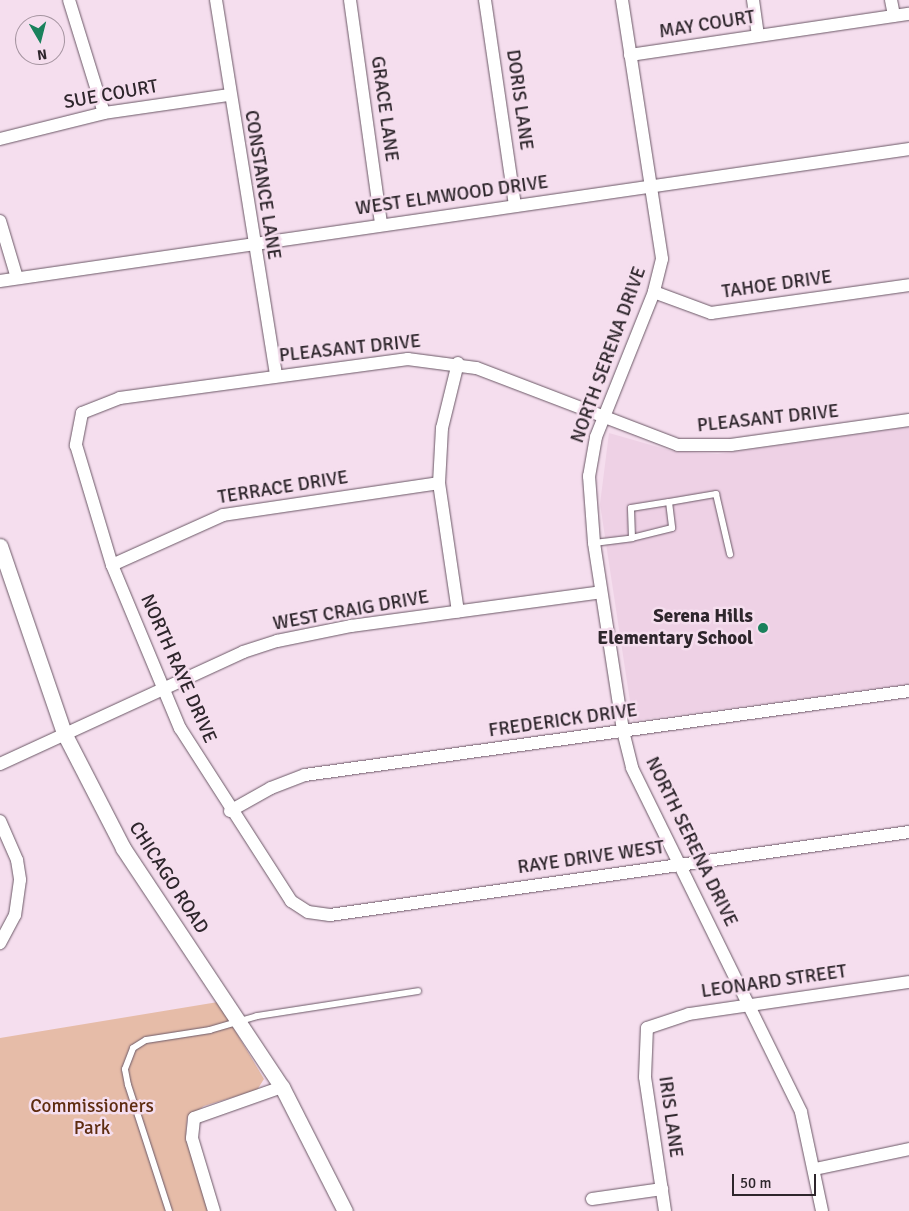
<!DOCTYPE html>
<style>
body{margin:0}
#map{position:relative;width:909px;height:1211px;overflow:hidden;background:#f5deee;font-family:Signika,sans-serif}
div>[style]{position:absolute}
.built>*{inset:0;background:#eed1e5}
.green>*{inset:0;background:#e6bca8}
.roads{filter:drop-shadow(0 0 1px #6b5866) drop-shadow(0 0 1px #6b5866)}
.service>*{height:6px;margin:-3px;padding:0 3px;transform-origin:3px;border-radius:3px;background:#fff}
.minor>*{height:12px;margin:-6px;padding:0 6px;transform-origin:6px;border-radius:6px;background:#fff}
.tertiary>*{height:15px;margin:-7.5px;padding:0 7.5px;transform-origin:7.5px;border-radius:7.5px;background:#fff}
.dots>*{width:14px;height:14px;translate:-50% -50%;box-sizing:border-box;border:2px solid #f5deee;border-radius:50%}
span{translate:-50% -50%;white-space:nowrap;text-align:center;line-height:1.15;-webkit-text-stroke:5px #f5deee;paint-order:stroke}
.street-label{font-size:19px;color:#2e262c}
.poi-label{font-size:19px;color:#2e262c;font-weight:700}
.right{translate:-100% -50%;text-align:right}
.park-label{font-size:19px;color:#5e2c10}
.north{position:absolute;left:15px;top:15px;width:50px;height:50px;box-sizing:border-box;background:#f5deee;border:1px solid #a594a0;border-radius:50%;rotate:172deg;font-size:14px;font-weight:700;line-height:20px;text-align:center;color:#2e262c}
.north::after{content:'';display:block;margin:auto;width:18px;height:22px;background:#1a815c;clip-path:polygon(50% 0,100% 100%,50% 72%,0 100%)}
.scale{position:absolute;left:732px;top:1174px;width:84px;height:22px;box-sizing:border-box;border:2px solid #2e262c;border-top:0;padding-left:6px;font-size:15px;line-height:18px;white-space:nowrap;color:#2e262c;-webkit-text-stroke:4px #f5deee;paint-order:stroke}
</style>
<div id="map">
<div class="built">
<div style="clip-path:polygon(909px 427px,909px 684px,633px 721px,600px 504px,609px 433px,672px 451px,718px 454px)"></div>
</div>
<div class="green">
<div style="clip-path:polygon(218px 1002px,264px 1079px,257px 1090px,204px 1106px,187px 1118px,186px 1139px,209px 1211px,0 1211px,0 1038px)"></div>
</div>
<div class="roads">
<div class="service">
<div style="left:669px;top:502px;width:26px;rotate:83deg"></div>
<div style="left:672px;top:528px;width:41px;rotate:166deg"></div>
<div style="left:632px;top:538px;width:30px;rotate:-92deg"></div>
<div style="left:631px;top:508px;width:38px;rotate:-9deg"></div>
<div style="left:669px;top:502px;width:48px;rotate:-9.7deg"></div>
<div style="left:716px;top:494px;width:62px;rotate:76.9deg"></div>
<div style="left:594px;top:543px;width:38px;rotate:-7deg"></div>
<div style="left:169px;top:1211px;width:133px;rotate:-108deg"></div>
<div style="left:128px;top:1085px;width:16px;rotate:-101deg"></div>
<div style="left:125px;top:1069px;width:22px;rotate:-69deg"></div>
<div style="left:133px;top:1048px;width:15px;rotate:-32deg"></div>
<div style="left:146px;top:1040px;width:65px;rotate:-8.9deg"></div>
<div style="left:210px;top:1030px;width:49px;rotate:-16.6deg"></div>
<div style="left:257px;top:1016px;width:163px;rotate:-8.8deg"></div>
</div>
<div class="minor">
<div style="left:69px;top:0;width:118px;rotate:72.8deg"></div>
<div style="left:216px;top:0;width:381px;rotate:80.9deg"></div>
<div style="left:350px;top:0;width:226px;rotate:82.1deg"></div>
<div style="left:485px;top:0;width:208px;rotate:81.7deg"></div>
<div style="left:622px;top:0;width:262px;rotate:81.2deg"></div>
<div style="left:662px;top:259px;width:34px;rotate:104deg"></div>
<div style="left:654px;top:292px;width:156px;rotate:111.8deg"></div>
<div style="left:596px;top:437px;width:40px;rotate:100deg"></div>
<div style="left:589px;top:476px;width:67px;rotate:85.7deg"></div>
<div style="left:594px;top:543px;width:190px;rotate:81.2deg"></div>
<div style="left:623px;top:731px;width:38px;rotate:76deg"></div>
<div style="left:632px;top:768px;width:383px;rotate:63.8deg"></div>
<div style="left:801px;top:1112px;width:101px;rotate:78deg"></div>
<div style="left:753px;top:0;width:36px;rotate:82deg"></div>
<div style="left:891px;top:0;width:16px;rotate:79deg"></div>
<div style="left:630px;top:55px;width:282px;rotate:-8.4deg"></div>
<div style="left:0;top:139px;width:107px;rotate:-14deg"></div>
<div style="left:104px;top:113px;width:126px;rotate:-8.2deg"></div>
<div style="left:0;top:221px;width:59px;rotate:73.4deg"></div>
<div style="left:0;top:281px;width:919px;rotate:-8.26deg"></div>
<div style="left:654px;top:292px;width:61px;rotate:20.2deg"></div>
<div style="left:711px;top:313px;width:200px;rotate:-8deg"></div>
<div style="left:458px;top:363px;width:67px;rotate:103.8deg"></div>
<div style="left:442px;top:428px;width:55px;rotate:93.1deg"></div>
<div style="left:439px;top:483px;width:130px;rotate:81.6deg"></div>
<div style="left:909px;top:420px;width:180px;rotate:172deg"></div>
<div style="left:731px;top:445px;width:53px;rotate:180deg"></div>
<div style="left:678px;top:445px;width:216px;rotate:-159.1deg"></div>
<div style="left:476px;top:368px;width:69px;rotate:-172.5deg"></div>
<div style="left:408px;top:359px;width:291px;rotate:172.3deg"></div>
<div style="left:120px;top:398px;width:41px;rotate:158.5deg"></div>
<div style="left:82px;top:413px;width:33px;rotate:101deg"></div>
<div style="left:76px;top:445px;width:125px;rotate:73.3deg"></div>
<div style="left:112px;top:565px;width:177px;rotate:67.4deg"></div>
<div style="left:180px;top:728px;width:206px;rotate:57.3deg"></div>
<div style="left:291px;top:901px;width:20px;rotate:33deg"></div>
<div style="left:308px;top:912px;width:22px;rotate:8deg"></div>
<div style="left:330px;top:915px;width:585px;rotate:-8.16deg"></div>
<div style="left:112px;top:565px;width:122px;rotate:-24.2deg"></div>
<div style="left:223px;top:515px;width:218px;rotate:-8.4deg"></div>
<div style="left:0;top:764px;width:268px;rotate:-24.7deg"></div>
<div style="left:243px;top:652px;width:36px;rotate:-18deg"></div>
<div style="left:277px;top:641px;width:76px;rotate:-11.5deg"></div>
<div style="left:351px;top:626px;width:252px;rotate:-7.7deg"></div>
<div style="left:230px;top:811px;width:47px;rotate:-29.3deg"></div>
<div style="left:271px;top:788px;width:36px;rotate:-21deg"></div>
<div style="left:305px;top:775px;width:610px;rotate:-7.92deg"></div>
<div style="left:0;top:821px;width:43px;rotate:66.4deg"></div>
<div style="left:17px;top:860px;width:20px;rotate:81deg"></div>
<div style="left:20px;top:880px;width:35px;rotate:98deg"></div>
<div style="left:15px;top:915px;width:32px;rotate:118deg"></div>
<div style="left:815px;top:1169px;width:96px;rotate:-12deg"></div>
<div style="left:592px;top:1199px;width:71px;rotate:-8.1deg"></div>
<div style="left:214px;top:1211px;width:76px;rotate:-106.8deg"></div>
<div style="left:192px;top:1138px;width:20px;rotate:-84deg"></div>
<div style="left:194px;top:1118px;width:93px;rotate:-19.4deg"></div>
<div style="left:665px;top:1211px;width:135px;rotate:-98.5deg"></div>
<div style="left:645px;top:1077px;width:49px;rotate:-87.7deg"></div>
<div style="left:647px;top:1028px;width:44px;rotate:-18.4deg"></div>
<div style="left:689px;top:1014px;width:222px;rotate:-8.3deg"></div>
</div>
<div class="tertiary">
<div style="left:0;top:546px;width:198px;rotate:71.1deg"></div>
<div style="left:64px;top:733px;width:129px;rotate:62.8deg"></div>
<div style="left:123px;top:848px;width:287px;rotate:56.4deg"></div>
<div style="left:282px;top:1087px;width:139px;rotate:63.1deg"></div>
</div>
</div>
<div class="dots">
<div style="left:763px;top:628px;background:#1a815c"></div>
</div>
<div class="street-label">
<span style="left:707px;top:25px;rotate:-9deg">MAY COURT</span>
<span style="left:111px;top:95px;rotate:-10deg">SUE COURT</span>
<span style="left:519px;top:100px;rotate:82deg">DORIS LANE</span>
<span style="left:384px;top:109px;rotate:82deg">GRACE LANE</span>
<span style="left:262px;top:185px;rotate:81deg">CONSTANCE LANE</span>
<span style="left:452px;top:196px;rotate:-8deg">WEST ELMWOOD DRIVE</span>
<span style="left:777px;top:285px;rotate:-8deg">TAHOE DRIVE</span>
<span style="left:350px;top:349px;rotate:-6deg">PLEASANT DRIVE</span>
<span style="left:609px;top:355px;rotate:-70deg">NORTH SERENA DRIVE</span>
<span style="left:768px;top:419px;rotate:-6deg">PLEASANT DRIVE</span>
<span style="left:283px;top:488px;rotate:-9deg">TERRACE DRIVE</span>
<span style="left:351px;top:611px;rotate:-10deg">WEST CRAIG DRIVE</span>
<span style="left:178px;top:669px;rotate:66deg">NORTH RAYE DRIVE</span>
<span style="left:563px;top:721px;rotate:-8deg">FREDERICK DRIVE</span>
<span style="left:691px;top:842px;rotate:64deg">NORTH SERENA DRIVE</span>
<span style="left:591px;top:858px;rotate:-8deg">RAYE DRIVE WEST</span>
<span style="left:168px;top:878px;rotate:57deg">CHICAGO ROAD</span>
<span style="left:774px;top:982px;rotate:-8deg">LEONARD STREET</span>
<span style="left:670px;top:1117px;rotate:82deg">IRIS LANE</span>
</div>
<div class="poi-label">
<span class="right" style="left:753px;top:628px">Serena Hills<br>Elementary School</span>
</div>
<div class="park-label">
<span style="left:92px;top:1118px">Commissioners<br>Park</span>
</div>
<div class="north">N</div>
<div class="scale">50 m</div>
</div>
